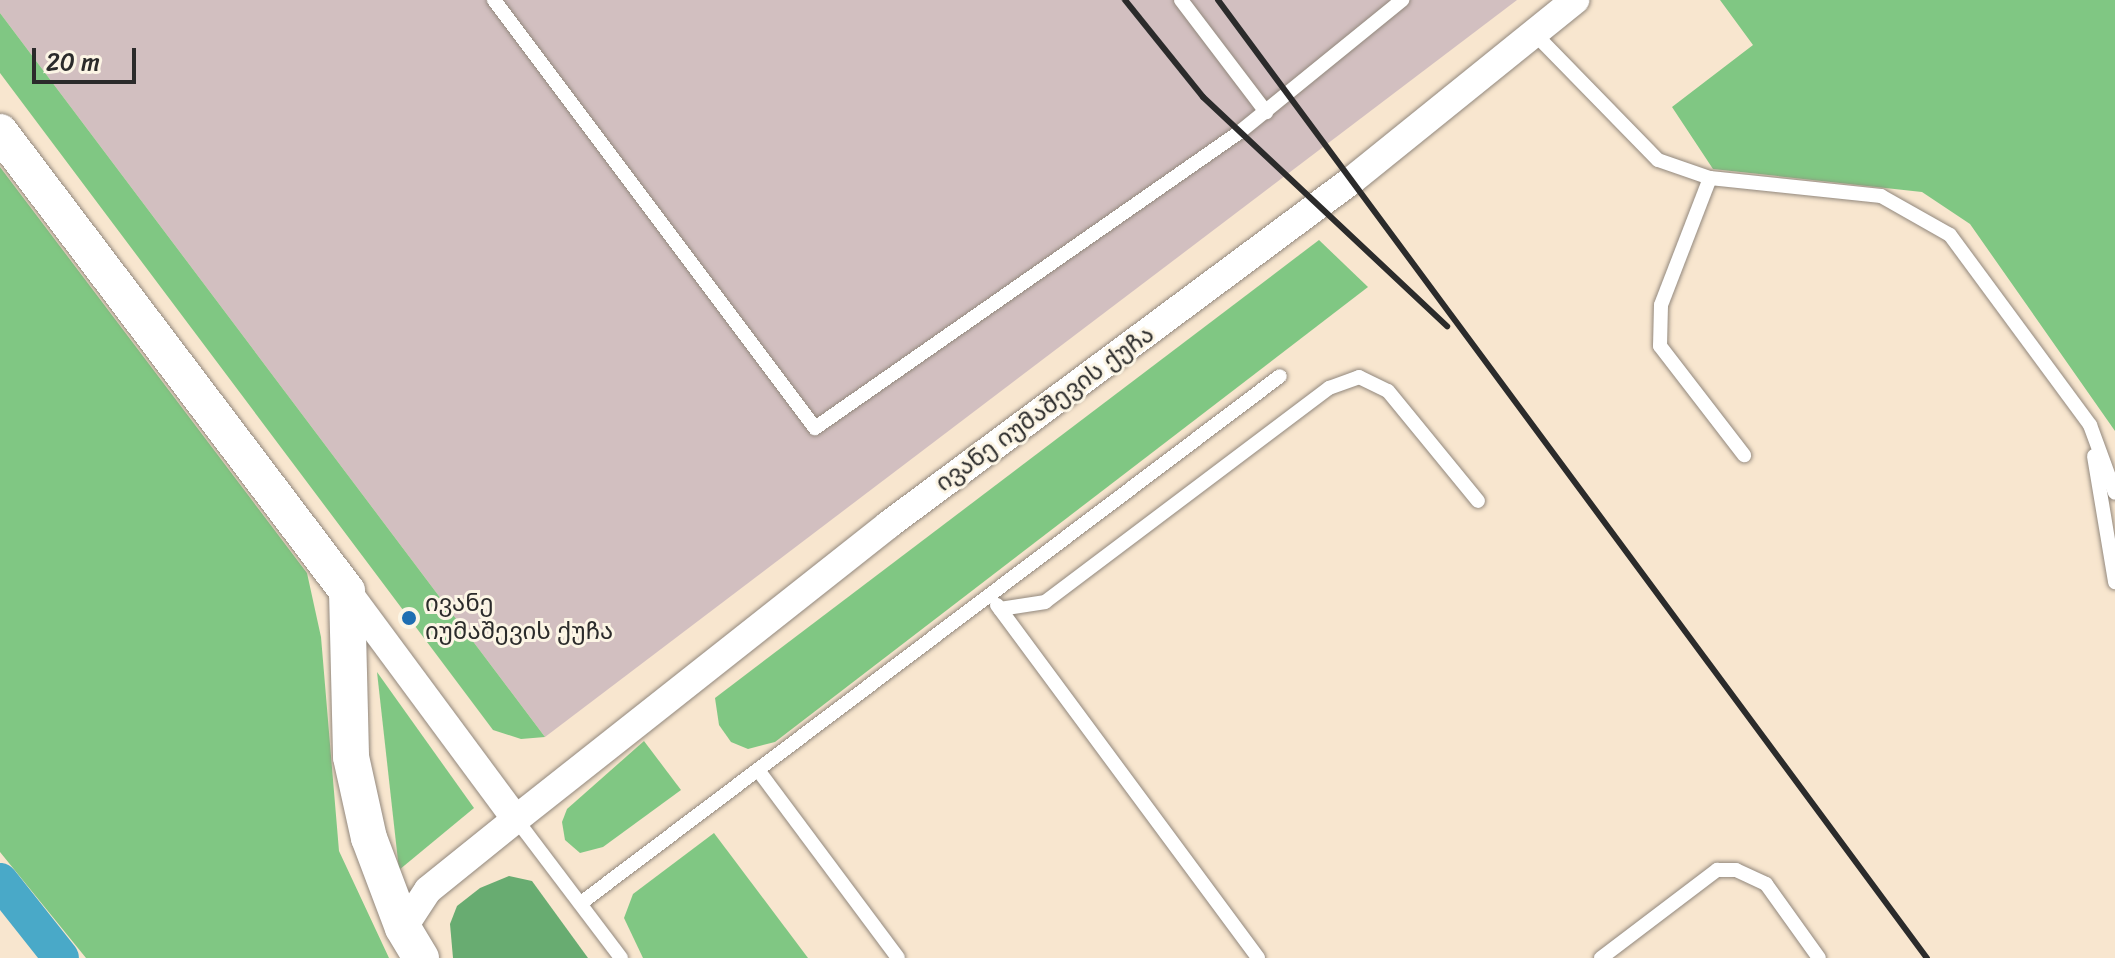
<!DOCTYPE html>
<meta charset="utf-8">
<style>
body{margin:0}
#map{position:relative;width:2115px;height:958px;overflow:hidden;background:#f8e6cf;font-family:Sriracha,"Noto Sans Georgian",sans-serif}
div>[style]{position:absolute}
.industrial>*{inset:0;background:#d2bfc0}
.green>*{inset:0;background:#80c783}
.forest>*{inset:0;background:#68ac71}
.canal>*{height:36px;margin:-18px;padding:0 18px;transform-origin:18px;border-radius:18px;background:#49a9c8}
.roads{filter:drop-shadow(0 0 2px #92887d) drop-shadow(0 0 2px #92887d)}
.service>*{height:14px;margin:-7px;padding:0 7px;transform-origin:7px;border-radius:7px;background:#fff}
.minor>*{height:28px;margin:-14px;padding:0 14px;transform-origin:14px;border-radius:14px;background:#fff}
.tertiary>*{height:36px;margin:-18px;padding:0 18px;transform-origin:18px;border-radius:18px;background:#fff}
.rail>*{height:6px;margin:-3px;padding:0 3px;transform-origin:3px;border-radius:3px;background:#2b2b2b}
.dots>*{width:22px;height:22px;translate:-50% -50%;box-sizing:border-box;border:4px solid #fcf5e5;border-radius:50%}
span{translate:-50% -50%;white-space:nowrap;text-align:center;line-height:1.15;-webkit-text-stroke:6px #fcf5e5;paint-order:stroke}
.street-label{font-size:24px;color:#2b2b2b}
.poi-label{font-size:24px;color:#2b2b2b}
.left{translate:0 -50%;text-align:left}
.scale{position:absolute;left:32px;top:48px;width:104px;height:36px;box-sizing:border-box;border:4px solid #2b2b2b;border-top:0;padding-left:10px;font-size:24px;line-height:28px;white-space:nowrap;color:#2b2b2b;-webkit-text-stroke:6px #fcf5e5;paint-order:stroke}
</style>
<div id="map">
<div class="industrial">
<div style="clip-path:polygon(0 0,1517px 0,545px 737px,0 13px)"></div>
</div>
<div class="green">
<div style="clip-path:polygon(1720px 0,2115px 0,2115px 431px,1970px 224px,1922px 192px,1713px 169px,1672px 107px,1753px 45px)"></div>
<div style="clip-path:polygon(0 13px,545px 737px,521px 739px,493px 730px,409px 618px,0 73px)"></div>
<div style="clip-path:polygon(0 167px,307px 573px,321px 637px,339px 851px,389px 958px,86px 958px,0 852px)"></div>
<div style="clip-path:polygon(1319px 240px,1368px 287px,775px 742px,748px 749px,731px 742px,719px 725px,715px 698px)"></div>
<div style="clip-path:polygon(377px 672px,474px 808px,399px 870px)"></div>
<div style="clip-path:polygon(644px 741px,681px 790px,603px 847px,580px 853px,565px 840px,562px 822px,567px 809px)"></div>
<div style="clip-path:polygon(714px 833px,808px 958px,643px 958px,624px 918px,633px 894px)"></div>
</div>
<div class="forest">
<div style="clip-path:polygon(509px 876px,532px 881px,588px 958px,453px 958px,450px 924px,457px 906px,480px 888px)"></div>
</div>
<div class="canal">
<div style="left:0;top:881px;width:98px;rotate:51.6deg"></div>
</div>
<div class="roads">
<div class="service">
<div style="left:494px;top:0;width:535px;rotate:53.13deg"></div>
<div style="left:815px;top:428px;width:519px;rotate:-34.88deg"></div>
<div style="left:1241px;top:131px;width:208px;rotate:-39.1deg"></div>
<div style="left:1181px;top:0;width:141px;rotate:52.8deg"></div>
<div style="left:1533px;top:32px;width:179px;rotate:45.7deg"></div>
<div style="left:1658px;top:160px;width:55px;rotate:19.1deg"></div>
<div style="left:1710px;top:178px;width:172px;rotate:6deg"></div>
<div style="left:1881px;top:196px;width:79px;rotate:29.5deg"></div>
<div style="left:1950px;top:235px;width:236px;rotate:53.6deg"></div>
<div style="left:2090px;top:425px;width:72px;rotate:69.8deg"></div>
<div style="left:1710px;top:178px;width:136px;rotate:111.1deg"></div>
<div style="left:1661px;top:305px;width:41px;rotate:91.4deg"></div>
<div style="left:1660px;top:346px;width:138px;rotate:52.4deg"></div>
<div style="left:2094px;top:456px;width:128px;rotate:80.5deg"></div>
<div style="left:997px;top:605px;width:439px;rotate:53.5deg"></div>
<div style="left:1000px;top:609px;width:46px;rotate:-8.8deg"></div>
<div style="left:1045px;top:602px;width:356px;rotate:-37deg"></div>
<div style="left:1329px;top:388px;width:32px;rotate:-20deg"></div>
<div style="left:1359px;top:377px;width:32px;rotate:26deg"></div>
<div style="left:1388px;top:391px;width:142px;rotate:50.7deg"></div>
<div style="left:758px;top:770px;width:234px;rotate:53.3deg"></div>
<div style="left:516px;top:819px;width:174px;rotate:52.9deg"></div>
<div style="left:581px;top:903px;width:875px;rotate:-37.01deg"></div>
<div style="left:1601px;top:958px;width:146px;rotate:-37.2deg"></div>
<div style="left:1717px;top:870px;width:19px"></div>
<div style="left:1736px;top:870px;width:33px;rotate:25deg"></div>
<div style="left:1766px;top:884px;width:91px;rotate:54.4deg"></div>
</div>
<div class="minor">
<div style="left:347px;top:591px;width:284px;rotate:53.5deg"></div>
<div style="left:403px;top:928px;width:45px;rotate:-56.7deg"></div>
<div style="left:428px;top:890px;width:113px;rotate:-38.9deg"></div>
<div style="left:516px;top:819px;width:474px;rotate:-38.3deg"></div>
<div style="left:888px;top:525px;width:578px;rotate:-36.63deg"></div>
<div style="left:1352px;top:180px;width:287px;rotate:-38.9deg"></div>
</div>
<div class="tertiary">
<div style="left:0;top:132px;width:575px;rotate:52.91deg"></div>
<div style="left:347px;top:591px;width:166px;rotate:88.6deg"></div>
<div style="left:351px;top:757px;width:83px;rotate:77.5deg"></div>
<div style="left:369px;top:838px;width:96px;rotate:69.3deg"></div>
<div style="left:403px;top:928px;width:35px;rotate:59deg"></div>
</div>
</div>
<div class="rail">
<div style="left:1125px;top:0;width:124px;rotate:51.2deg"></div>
<div style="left:1203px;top:97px;width:335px;rotate:43.2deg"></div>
<div style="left:1218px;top:0;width:1192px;rotate:53.5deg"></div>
</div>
<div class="dots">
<div style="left:409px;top:618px;background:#1f6fb2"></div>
</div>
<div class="street-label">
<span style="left:1045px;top:409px;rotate:-36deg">ივანე იუმაშევის ქუჩა</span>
</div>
<div class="poi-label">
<span class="left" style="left:425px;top:618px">ივანე<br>იუმაშევის ქუჩა</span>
</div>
<div class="scale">20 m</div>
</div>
